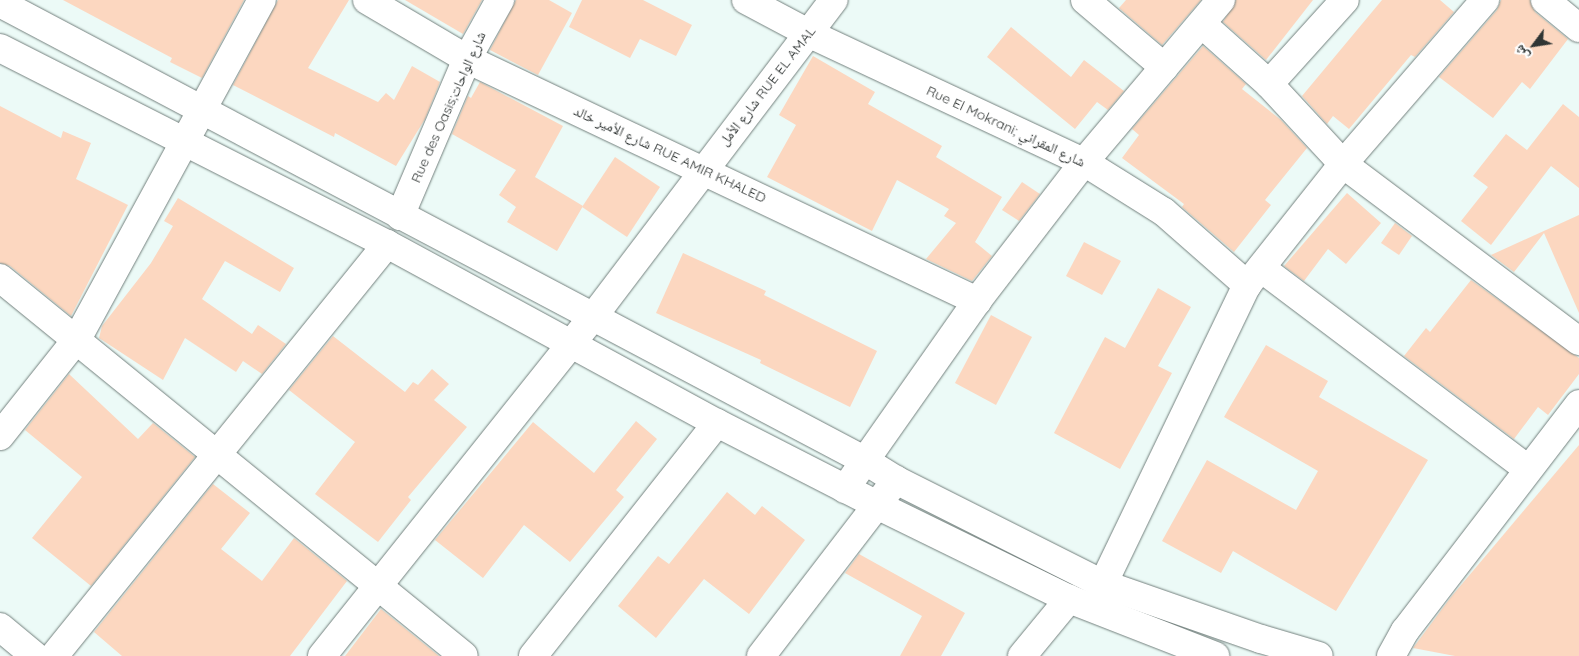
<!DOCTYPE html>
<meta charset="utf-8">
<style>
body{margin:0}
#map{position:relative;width:1579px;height:656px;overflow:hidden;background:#ecfaf7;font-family:Quicksand,"Noto Naskh Arabic",sans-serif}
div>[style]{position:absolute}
.building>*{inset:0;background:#fcd7c0}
.roads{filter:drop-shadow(0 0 1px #73807d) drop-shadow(0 0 1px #73807d)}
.street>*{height:28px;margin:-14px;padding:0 14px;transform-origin:14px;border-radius:14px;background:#fff}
.secondary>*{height:28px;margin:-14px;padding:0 14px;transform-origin:14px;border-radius:14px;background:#fff}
span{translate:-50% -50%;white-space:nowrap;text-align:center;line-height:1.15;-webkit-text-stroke:4px #fff;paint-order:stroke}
.street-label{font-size:14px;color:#303534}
.north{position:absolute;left:1509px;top:20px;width:50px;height:50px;-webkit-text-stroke:4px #fff;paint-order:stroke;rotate:239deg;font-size:14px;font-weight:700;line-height:20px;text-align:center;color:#303534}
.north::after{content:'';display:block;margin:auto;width:18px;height:22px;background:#303534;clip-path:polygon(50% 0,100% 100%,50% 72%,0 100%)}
</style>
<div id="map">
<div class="building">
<div style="clip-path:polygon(63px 0,244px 0,202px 78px,170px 62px,172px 58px)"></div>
<div style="clip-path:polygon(278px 0,349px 0,308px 68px,378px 102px,386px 93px,394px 100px,412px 66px,440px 82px,425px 119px,396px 166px,335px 133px,334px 137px,233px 85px)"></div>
<div style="clip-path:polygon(405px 0,482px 0,463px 34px)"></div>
<div style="clip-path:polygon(516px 0,549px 0,572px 13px,538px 75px,490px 50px)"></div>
<div style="clip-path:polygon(582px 0,643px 0,692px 25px,676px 56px,640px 39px,630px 58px,569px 27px)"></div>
<div style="clip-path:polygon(1126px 0,1201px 0,1162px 45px,1119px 8px)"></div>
<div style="clip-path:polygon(1236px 0,1313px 0,1266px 60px,1223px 22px)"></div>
<div style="clip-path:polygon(1382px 0,1440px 0,1454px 12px,1415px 57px,1411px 55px,1349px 129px,1333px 116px,1327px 124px,1302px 96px)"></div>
<div style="clip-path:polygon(1501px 0,1530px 0,1535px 12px,1568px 39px,1530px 89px,1522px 82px,1493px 118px,1439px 77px,1497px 10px)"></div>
<div style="clip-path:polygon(1011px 27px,1071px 77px,1084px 60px,1124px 91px,1108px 110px,1097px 102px,1075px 129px,987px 57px)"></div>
<div style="clip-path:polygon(1203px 46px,1246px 84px,1242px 89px,1281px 120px,1307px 148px,1265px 200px,1271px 205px,1234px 252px,1182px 207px,1184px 204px,1122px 158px,1139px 135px,1132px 129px)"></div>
<div style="clip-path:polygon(813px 56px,875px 92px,868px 104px,942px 146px,936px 157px,1002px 197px,975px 242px,992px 256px,972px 281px,926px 259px,956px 223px,944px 216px,949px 209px,897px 180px,872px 231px,767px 177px,796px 125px,779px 115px)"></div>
<div style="clip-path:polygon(480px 82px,563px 126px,535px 177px,583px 206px,557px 251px,507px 222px,516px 207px,499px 195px,516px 170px,452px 134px,468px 96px,471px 98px)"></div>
<div style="clip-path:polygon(1563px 104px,1579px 117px,1579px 188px,1551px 166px,1491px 245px,1461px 221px,1488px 187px,1473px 176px,1506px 134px,1527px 150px)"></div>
<div style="clip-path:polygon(0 106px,61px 138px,63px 131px,91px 143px,76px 179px,128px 205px,71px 316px,10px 266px,0 263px)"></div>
<div style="clip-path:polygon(615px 157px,660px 187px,627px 237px,582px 207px)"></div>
<div style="clip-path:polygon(1022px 182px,1040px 194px,1019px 221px,1002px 210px)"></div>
<div style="clip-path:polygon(1347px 193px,1381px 223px,1346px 264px,1328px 249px,1304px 281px,1284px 266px)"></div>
<div style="clip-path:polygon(178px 198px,294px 268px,280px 292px,225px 261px,202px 299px,252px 334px,258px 325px,286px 344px,262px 374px,243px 361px,236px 372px,185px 338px,163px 380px,99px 338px,102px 326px,151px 263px,173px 226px,164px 221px)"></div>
<div style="clip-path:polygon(1579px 215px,1579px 313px,1544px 233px,1514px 272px,1491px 255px)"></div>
<div style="clip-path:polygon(1395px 223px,1412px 236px,1399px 255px,1381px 243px)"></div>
<div style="clip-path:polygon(1084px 242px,1121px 261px,1102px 295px,1066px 276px)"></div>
<div style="clip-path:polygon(683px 253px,766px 291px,764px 295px,877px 351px,850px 407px,760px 363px,761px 360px,656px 313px)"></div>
<div style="clip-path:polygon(1471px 280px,1579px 358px,1579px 374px,1548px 415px,1538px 407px,1514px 439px,1404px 356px,1426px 328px,1430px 332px)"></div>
<div style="clip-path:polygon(1158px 288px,1191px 307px,1158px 366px,1172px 373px,1120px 469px,1054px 433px,1105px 337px,1125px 348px)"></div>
<div style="clip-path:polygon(991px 315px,1032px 337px,996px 405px,955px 383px)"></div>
<div style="clip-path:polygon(333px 336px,405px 392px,413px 382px,418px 385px,432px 369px,449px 384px,434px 400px,467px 427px,408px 497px,411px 500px,378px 542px,315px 494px,355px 442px,289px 390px)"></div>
<div style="clip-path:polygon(1266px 345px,1328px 381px,1319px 397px,1428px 460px,1336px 611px,1233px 551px,1221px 573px,1162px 541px,1207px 460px,1296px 510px,1318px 471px,1224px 417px)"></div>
<div style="clip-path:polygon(69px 374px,138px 439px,153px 423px,195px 457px,91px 586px,32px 538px,82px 477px,25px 430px)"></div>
<div style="clip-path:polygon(636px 421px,657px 439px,616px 490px,624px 497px,570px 562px,524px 525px,483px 578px,435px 540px,533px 422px,594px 473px)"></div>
<div style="clip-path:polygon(1579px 445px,1579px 656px,1455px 656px,1413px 648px,1451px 597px)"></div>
<div style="clip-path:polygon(213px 484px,250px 513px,221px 549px,262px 581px,294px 538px,347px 581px,290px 656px,122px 656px,94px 632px)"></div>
<div style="clip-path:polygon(727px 492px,755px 515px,762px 506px,805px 540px,749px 614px,704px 579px,656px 638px,618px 606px,658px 556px,669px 564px)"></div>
<div style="clip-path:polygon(859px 554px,965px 613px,941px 656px,900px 656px,922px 616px,845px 573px)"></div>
<div style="clip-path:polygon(381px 609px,439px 656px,345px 656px)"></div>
</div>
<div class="roads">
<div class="street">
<div style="left:367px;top:0;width:116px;rotate:30.5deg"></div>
<div style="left:467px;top:59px;width:565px;rotate:25.38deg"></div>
<div style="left:746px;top:0;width:70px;rotate:28deg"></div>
<div style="left:808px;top:33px;width:305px;rotate:25.1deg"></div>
<div style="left:1084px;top:162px;width:94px;rotate:32deg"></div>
<div style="left:1164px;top:212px;width:111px;rotate:41.3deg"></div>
<div style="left:1085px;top:0;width:104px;rotate:40.3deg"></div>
<div style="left:1545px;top:0;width:44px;rotate:39.5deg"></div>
<div style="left:1202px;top:24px;width:90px;rotate:41.8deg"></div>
<div style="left:1269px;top:84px;width:109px;rotate:47.2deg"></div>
<div style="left:1343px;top:164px;width:295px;rotate:36.9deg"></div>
<div style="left:1269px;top:84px;width:113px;rotate:-47.9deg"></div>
<div style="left:400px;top:216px;width:171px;rotate:-66.9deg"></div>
<div style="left:467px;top:59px;width:68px;rotate:-60.8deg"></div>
<div style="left:1261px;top:268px;width:334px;rotate:37deg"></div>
<div style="left:0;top:278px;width:598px;rotate:39.17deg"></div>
<div style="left:0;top:436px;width:124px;rotate:-51.6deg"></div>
<div style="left:77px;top:339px;width:386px;rotate:-61.4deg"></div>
<div style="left:845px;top:489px;width:230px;rotate:-54.9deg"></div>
<div style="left:977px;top:301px;width:175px;rotate:-52.4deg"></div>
<div style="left:1084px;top:162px;width:212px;rotate:-49.8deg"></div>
<div style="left:1103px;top:584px;width:332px;rotate:-64.3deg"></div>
<div style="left:1247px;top:285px;width:154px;rotate:-51.6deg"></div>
<div style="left:1343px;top:164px;width:217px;rotate:-49.1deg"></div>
<div style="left:0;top:627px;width:45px;rotate:39.6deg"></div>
<div style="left:54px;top:656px;width:530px;rotate:-51.05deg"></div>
<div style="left:322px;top:656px;width:434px;rotate:-51.4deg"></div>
<div style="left:593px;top:317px;width:398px;rotate:-52.8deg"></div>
<div style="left:533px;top:656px;width:297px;rotate:-51.7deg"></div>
<div style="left:761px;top:656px;width:222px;rotate:-52.5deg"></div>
<div style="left:1022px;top:656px;width:74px;rotate:-50.5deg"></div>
<div style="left:1391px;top:656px;width:29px;rotate:-61deg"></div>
<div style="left:1405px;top:631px;width:286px;rotate:-52.5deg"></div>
</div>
<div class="secondary">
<div style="left:0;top:3px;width:977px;rotate:27.88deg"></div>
<div style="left:864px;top:460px;width:38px;rotate:32deg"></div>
<div style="left:896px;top:480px;width:232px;rotate:26.7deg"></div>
<div style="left:1103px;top:584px;width:167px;rotate:19.2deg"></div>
<div style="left:1261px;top:639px;width:60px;rotate:16.3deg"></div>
<div style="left:0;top:48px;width:434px;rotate:26.9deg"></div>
<div style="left:387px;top:244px;width:375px;rotate:28.5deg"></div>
<div style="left:717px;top:423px;width:182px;rotate:27.1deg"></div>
<div style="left:879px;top:506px;width:212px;rotate:26.1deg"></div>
<div style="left:1069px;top:599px;width:157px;rotate:21.3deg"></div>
</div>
</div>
<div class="street-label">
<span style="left:767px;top:86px;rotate:-52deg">شارع الأمل RUE EL AMAL</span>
<span style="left:448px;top:107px;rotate:-66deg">Rue des Oasis;شارع الواحات</span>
<span style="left:1006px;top:126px;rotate:25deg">Rue El Mokrani; شارع المقراني</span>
<span style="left:670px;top:154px;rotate:25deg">شارع الأمير خالد RUE AMIR KHALED</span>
</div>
<div class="north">ش</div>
</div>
